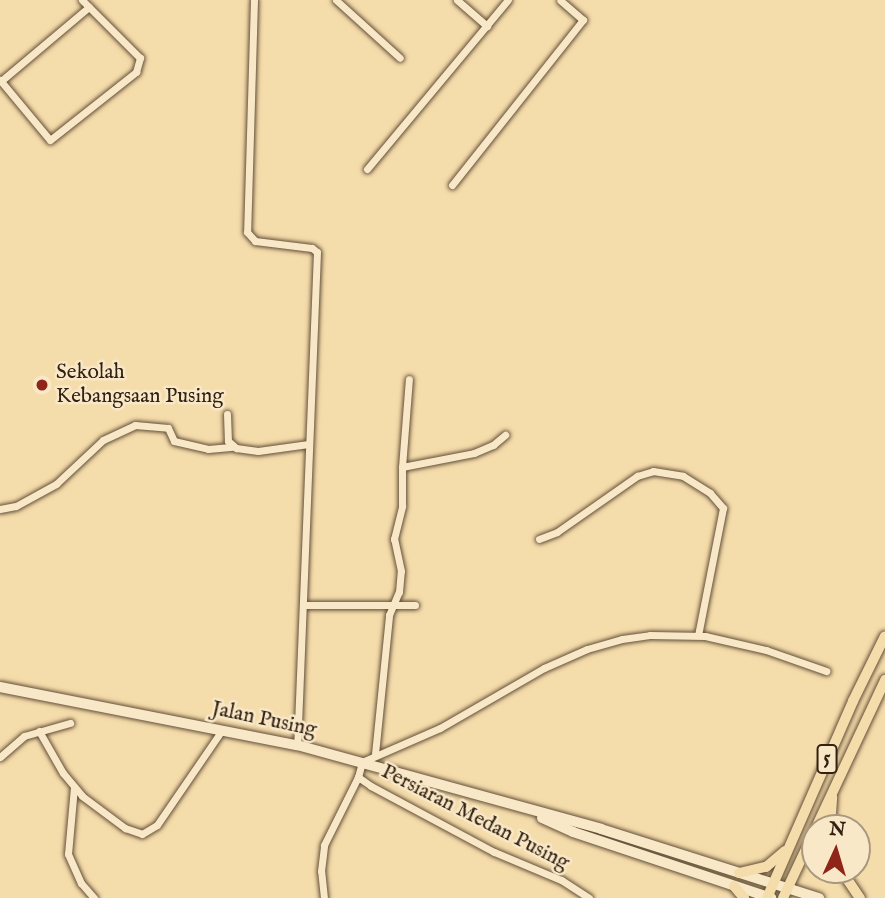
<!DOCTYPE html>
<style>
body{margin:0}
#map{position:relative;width:885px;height:898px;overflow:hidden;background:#f5dcab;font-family:"IM FELL English",serif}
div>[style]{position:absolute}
.roads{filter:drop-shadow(0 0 2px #634f38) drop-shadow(0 0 2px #634f38)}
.minor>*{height:7px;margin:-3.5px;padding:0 3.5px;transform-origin:3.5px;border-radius:3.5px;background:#f8e8c8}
.secondary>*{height:10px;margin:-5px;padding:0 5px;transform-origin:5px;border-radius:5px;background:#f8e8c8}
.trunk>*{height:10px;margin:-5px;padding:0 5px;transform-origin:5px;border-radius:5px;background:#f5dcab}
.dots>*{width:19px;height:19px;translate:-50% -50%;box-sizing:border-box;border:4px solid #f8e8c8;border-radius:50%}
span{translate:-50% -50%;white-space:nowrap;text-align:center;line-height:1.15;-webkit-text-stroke:5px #f8e8c8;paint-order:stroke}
.shield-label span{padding:2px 5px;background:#f8e8c8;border:2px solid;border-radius:5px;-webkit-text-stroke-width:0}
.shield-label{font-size:19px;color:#322011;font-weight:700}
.poi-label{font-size:21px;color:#322011}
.left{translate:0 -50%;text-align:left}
.street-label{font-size:21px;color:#322011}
.north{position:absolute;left:801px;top:814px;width:70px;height:70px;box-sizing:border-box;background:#f8e8c8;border:2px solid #a9987f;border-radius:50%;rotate:4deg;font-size:19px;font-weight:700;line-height:28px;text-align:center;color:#322011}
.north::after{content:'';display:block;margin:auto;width:24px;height:32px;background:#8f2418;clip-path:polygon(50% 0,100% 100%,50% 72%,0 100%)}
</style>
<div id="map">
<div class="roads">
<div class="minor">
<div style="left:254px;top:0;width:232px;rotate:91.7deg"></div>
<div style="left:247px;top:232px;width:12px;rotate:48deg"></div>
<div style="left:255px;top:241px;width:57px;rotate:7deg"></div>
<div style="left:312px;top:248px;width:6px;rotate:39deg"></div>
<div style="left:317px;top:252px;width:493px;rotate:92.3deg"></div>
<div style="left:336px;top:0;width:86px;rotate:42.2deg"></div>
<div style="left:457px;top:0;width:40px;rotate:41deg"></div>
<div style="left:0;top:80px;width:78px;rotate:50.2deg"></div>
<div style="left:50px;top:140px;width:110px;rotate:-38.3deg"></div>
<div style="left:136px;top:72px;width:15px;rotate:-74deg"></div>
<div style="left:140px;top:58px;width:82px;rotate:-135deg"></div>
<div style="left:1px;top:81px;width:115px;rotate:-40.1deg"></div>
<div style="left:367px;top:169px;width:220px;rotate:-50.2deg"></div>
<div style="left:452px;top:185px;width:211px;rotate:-51.6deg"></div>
<div style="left:583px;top:20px;width:30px;rotate:-139deg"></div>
<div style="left:227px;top:414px;width:27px;rotate:88deg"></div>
<div style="left:228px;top:441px;width:11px;rotate:41deg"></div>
<div style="left:236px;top:448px;width:22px;rotate:8deg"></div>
<div style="left:258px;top:451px;width:51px;rotate:-7.8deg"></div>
<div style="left:402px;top:467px;width:88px;rotate:-85.5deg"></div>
<div style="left:0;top:509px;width:16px;rotate:-11deg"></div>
<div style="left:16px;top:506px;width:46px;rotate:-28.8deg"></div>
<div style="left:56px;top:484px;width:64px;rotate:-43.1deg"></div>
<div style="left:103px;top:440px;width:35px;rotate:-25deg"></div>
<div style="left:135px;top:425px;width:33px;rotate:5deg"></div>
<div style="left:168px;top:428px;width:14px;rotate:65deg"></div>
<div style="left:174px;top:441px;width:35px;rotate:13deg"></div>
<div style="left:208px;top:449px;width:25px;rotate:-5deg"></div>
<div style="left:539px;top:539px;width:19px;rotate:-21deg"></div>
<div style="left:557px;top:532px;width:98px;rotate:-35deg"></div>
<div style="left:637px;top:476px;width:17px;rotate:-17deg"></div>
<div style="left:653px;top:471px;width:30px;rotate:9deg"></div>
<div style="left:683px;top:476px;width:32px;rotate:32deg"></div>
<div style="left:710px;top:493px;width:20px;rotate:49deg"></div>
<div style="left:723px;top:508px;width:129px;rotate:101.1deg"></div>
<div style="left:303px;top:605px;width:112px"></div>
<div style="left:39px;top:731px;width:48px;rotate:60.3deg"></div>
<div style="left:63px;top:773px;width:30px;rotate:50deg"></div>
<div style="left:82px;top:796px;width:54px;rotate:36.7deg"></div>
<div style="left:125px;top:828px;width:18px;rotate:19deg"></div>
<div style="left:142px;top:834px;width:17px;rotate:-31deg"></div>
<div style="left:157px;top:825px;width:115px;rotate:-55.6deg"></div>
<div style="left:375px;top:754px;width:140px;rotate:-84.2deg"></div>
<div style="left:389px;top:615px;width:25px;rotate:-67deg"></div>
<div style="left:399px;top:592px;width:21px;rotate:-85deg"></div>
<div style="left:401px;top:571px;width:33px;rotate:-102deg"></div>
<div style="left:394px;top:539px;width:34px;rotate:-76deg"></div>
<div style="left:402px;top:506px;width:39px;rotate:-90deg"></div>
<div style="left:402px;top:467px;width:73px;rotate:-11deg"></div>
<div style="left:474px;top:453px;width:21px;rotate:-23deg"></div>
<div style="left:493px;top:445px;width:16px;rotate:-40deg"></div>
<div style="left:0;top:757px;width:32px;rotate:-41deg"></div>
<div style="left:24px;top:736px;width:48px;rotate:-15.8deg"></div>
<div style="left:74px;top:787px;width:67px;rotate:95.1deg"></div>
<div style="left:68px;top:854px;width:32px;rotate:66deg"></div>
<div style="left:81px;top:883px;width:20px;rotate:49deg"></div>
<div style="left:324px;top:898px;width:27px;rotate:-96deg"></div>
<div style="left:321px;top:871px;width:26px;rotate:-83deg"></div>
<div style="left:324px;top:845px;width:76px;rotate:-63.4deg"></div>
<div style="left:589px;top:898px;width:33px;rotate:-147deg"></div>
<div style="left:561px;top:880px;width:73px;rotate:-157.3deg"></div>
<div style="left:494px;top:852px;width:140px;rotate:-151.8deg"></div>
<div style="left:371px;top:786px;width:16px;rotate:-145deg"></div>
<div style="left:358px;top:777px;width:16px;rotate:-75deg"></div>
<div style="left:362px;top:762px;width:85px;rotate:-23.6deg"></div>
<div style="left:440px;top:728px;width:120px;rotate:-30deg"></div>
<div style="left:544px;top:668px;width:47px;rotate:-23.8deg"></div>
<div style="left:587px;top:649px;width:36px;rotate:-16deg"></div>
<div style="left:622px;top:639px;width:28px;rotate:-8deg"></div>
<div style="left:650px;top:635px;width:55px;rotate:1deg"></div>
<div style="left:705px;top:636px;width:63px;rotate:12.9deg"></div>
<div style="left:766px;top:650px;width:64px;rotate:19.3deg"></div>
</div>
<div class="secondary">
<div style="left:0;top:687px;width:303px;rotate:11.1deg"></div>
<div style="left:297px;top:745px;width:315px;rotate:15.4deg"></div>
<div style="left:601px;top:829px;width:229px;rotate:17.6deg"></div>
<div style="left:542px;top:818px;width:34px;rotate:24deg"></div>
<div style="left:573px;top:832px;width:209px;rotate:18.4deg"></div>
</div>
<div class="trunk">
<div style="left:830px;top:828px;width:31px;rotate:-86deg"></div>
<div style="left:841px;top:870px;width:34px;rotate:56deg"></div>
<div style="left:739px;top:873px;width:28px;rotate:-13deg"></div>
<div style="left:766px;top:867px;width:25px;rotate:-40deg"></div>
<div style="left:734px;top:886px;width:16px;rotate:50deg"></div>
<div style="left:767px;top:898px;width:215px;rotate:-66.4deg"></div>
<div style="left:853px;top:701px;width:72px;rotate:-63.8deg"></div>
<div style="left:783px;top:898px;width:241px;rotate:-64.9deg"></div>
</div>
</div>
<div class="dots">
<div style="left:42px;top:385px;background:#8f2418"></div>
</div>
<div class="shield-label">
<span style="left:827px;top:759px">5</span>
</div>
<div class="poi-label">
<span class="left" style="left:56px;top:385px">Sekolah<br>Kebangsaan Pusing</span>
</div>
<div class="street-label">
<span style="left:264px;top:720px;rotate:12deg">Jalan Pusing</span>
<span style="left:475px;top:818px;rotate:27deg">Persiaran Medan Pusing</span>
</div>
<div class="north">N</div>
</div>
